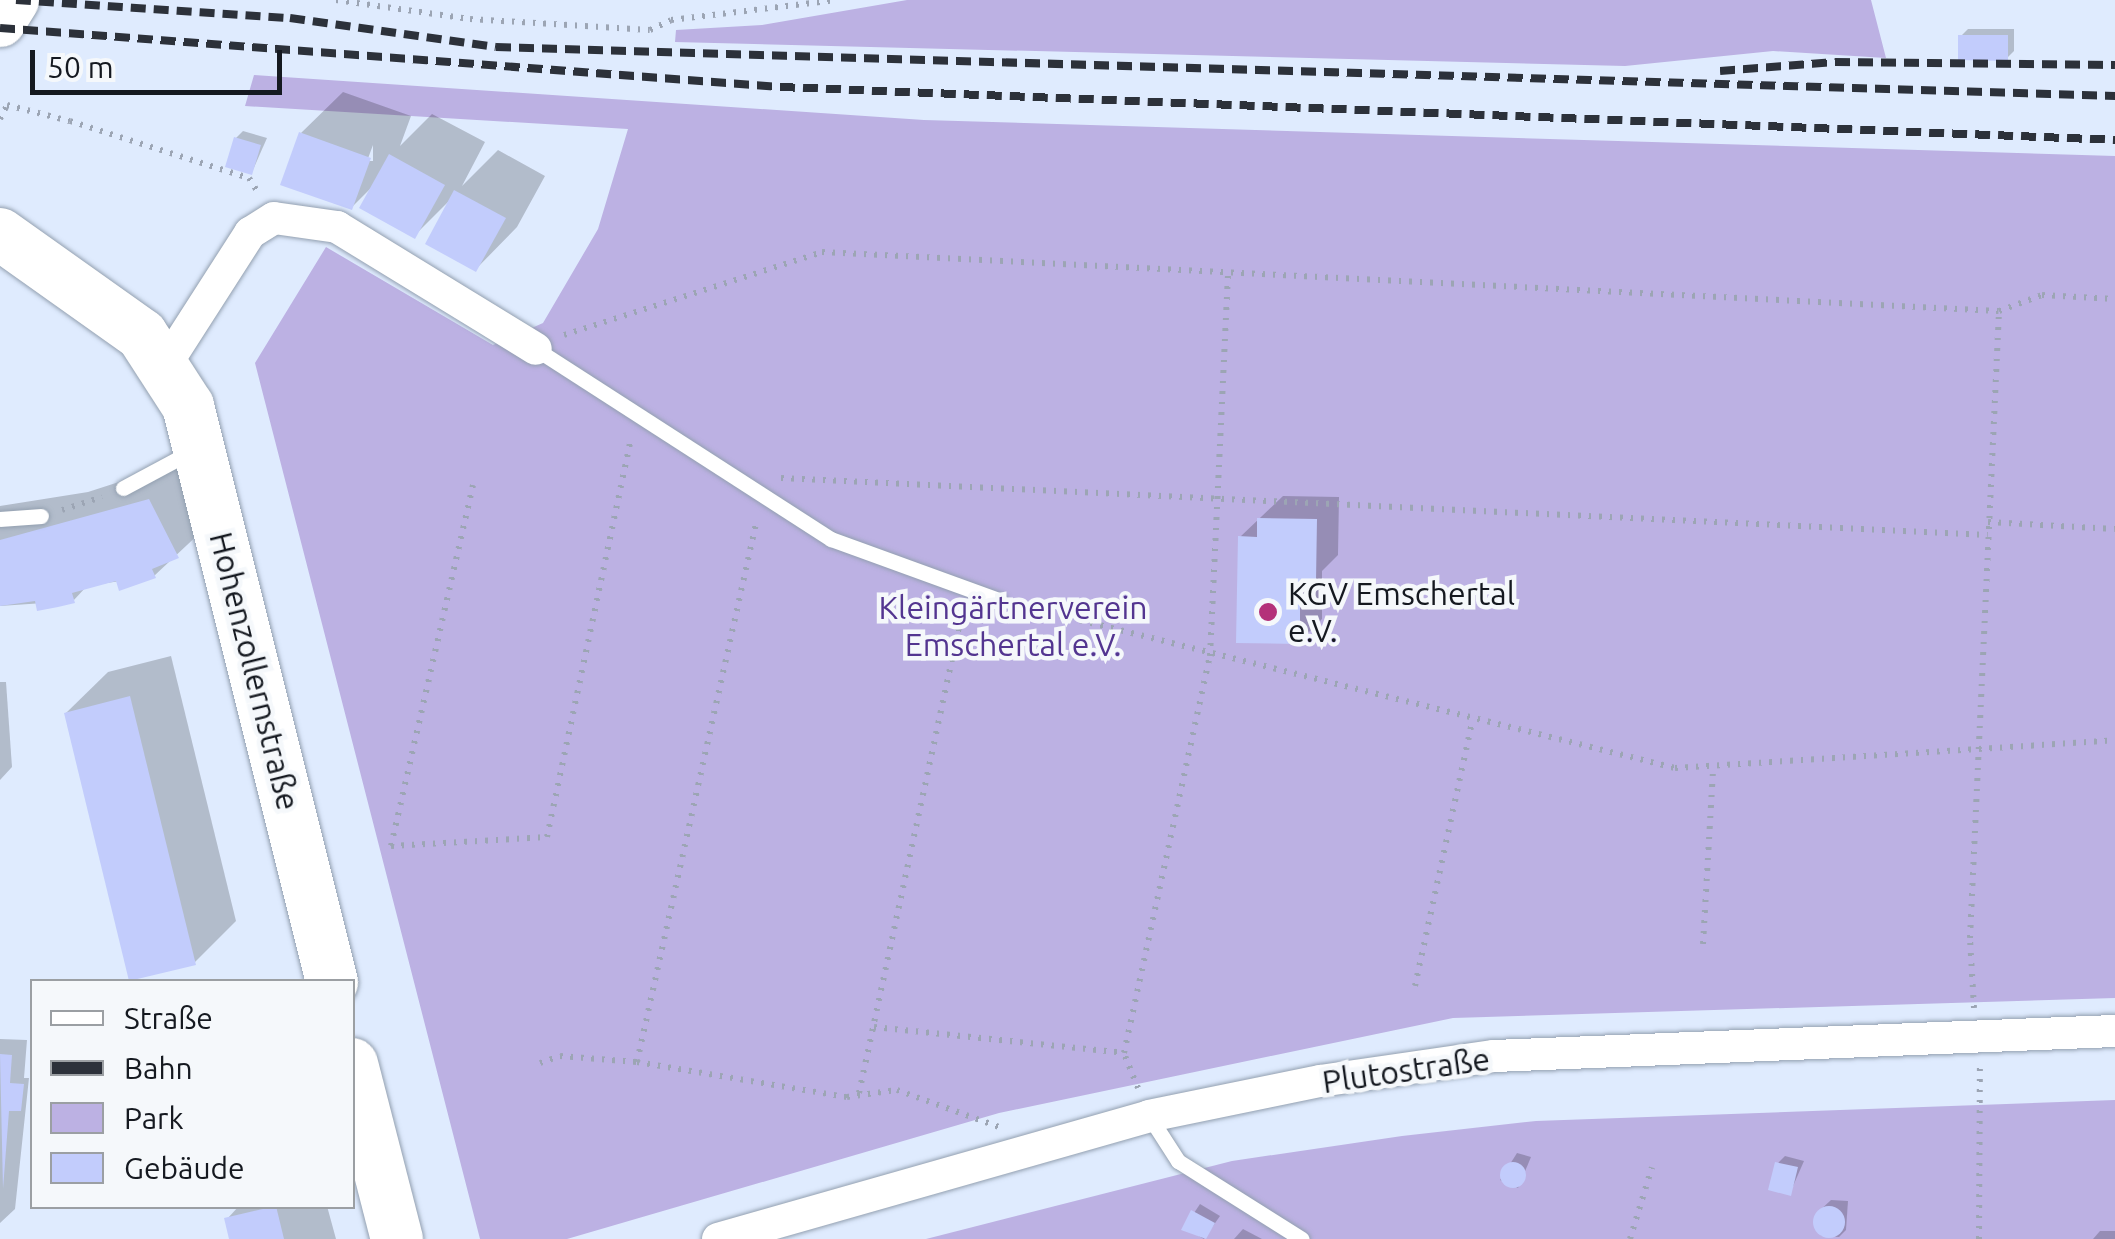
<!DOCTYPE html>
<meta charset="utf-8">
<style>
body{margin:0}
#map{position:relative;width:2115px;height:1239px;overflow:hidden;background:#dfebfe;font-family:Ubuntu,sans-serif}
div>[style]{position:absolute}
.green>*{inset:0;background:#bcb1e3}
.shadow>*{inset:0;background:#0003}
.building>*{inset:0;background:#c2ccfc}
.round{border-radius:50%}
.path>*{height:6px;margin-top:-3px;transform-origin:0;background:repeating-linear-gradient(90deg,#9ca5b4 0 2.5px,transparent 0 10.5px)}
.roads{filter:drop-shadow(0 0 2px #93a0b0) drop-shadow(0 0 2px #93a0b0)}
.lane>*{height:15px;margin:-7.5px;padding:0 7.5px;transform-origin:7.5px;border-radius:7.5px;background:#fff}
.street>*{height:32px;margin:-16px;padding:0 16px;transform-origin:16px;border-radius:16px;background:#fff}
.primary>*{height:52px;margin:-26px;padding:0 26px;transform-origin:26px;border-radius:26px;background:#fff}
.rail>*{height:8px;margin-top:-4px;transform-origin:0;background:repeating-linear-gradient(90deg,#2c313a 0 15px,transparent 0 23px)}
.dots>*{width:28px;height:28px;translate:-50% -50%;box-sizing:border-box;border:5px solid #f5f8fb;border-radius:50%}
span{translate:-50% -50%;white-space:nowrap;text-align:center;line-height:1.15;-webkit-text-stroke:9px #f5f8fb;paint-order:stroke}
.poi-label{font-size:32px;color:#151920}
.left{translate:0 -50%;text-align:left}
.park-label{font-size:32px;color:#533590}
.street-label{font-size:32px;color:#151920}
.legend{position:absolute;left:30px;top:979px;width:325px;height:230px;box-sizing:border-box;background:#f5f8fb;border:2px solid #9b9fa3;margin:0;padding:12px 18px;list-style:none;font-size:30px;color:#151920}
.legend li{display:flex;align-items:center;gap:20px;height:50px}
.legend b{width:50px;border:2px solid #9b9fa3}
.scale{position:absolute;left:30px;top:50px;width:252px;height:45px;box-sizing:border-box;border:5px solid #151920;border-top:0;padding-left:12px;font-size:30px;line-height:35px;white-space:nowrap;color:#151920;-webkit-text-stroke:8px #f5f8fb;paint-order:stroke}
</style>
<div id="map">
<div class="green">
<div style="clip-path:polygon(907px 0,1871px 0,1886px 58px,1773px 51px,1625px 66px,675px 42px,676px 30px,762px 25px)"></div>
<div style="clip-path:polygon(254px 75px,924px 120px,2115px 156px,2115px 998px,1453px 1018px,999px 1113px,567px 1239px,480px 1239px,255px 363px,326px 247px,493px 345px,543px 323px,598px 229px,628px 129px,245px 106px)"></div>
<div style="clip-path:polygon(2115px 1100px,2115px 1239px,926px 1239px,1232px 1161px,1402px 1136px,1536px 1121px)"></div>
</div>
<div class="shadow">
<div style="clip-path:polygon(1968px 29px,2014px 29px,2014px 51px,2007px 58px,1961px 36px)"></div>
<div style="clip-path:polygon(evenodd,343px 92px,411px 116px,400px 146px,432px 114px,485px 142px,462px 186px,498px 150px,545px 176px,517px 227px,476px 269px,450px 200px,414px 236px,371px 188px,351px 208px,301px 133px,343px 92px,373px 145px,373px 161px,367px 161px,373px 145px)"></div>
<div style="clip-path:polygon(243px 131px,267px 138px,252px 172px,236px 138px)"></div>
<div style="clip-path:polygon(190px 459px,219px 515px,154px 576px,87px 586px,73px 601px,0 606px,0 506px,88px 492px)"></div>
<div style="clip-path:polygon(1283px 496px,1339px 497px,1338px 555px,1322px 571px,1322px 619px,1299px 642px,1240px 537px)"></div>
<div style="clip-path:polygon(171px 656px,236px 921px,195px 962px,66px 713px,108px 672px)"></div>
<div style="clip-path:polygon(0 682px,6px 682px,12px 767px,0 780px)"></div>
<div style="clip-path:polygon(0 1039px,27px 1040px,24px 1078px,29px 1078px,15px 1209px,0 1223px)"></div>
<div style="clip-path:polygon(1517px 1153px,1531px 1157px,1518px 1188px,1500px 1180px)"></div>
<div style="clip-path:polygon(1785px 1156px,1804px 1161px,1790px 1193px,1778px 1163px)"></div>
<div style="clip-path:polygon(1831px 1200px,1848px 1201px,1846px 1230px,1839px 1237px,1821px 1236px,1817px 1213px)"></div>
<div style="clip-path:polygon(1200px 1204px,1220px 1216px,1204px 1239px,1184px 1228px)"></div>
<div style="clip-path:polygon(239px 1206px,327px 1206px,336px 1239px,232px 1239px,227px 1219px)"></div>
<div style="clip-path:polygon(1243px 1229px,1262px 1239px,1234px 1239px)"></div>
<div style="clip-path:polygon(2100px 1231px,2115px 1231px,2115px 1239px,2093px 1239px)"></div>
</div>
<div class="building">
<div style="clip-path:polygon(1958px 35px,2008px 35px,2008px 61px,1958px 60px)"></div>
<div style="clip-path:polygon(299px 132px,371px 158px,352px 210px,280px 185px)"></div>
<div style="clip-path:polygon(234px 137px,261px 145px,252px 175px,225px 167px)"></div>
<div style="clip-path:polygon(389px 154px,445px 185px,415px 239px,359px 208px)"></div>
<div style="clip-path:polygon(454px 190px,506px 218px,476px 272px,425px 244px)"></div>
<div style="clip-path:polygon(149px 499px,179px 558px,152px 569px,156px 578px,119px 591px,116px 581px,72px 593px,75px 603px,58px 607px,37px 611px,35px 601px,0 606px,0 540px)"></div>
<div style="clip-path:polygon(1257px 518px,1317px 519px,1316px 581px,1300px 581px,1300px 644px,1236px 643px,1238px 536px,1257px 537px)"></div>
<div style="clip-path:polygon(130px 696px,196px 965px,129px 981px,64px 713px)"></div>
<div style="clip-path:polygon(0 1054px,12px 1055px,10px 1083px,24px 1084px,21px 1111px,9px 1111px,3px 1189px)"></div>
<div class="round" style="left:1500px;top:1162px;width:26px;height:26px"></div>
<div style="clip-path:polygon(1775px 1162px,1798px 1167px,1791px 1196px,1768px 1190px)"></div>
<div style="clip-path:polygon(276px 1206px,284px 1239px,229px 1239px,224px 1218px)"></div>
<div class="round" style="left:1813px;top:1206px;width:32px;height:32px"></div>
<div style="clip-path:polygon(1191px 1210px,1215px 1223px,1206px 1239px,1181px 1230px)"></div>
</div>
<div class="path">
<div style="left:336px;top:0;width:135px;rotate:8.1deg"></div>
<div style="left:470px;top:19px;width:180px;rotate:3.5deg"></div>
<div style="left:650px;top:30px;width:23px;rotate:-25deg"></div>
<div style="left:671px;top:20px;width:167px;rotate:-6.9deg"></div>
<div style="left:0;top:119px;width:16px;rotate:-63deg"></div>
<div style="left:7px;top:105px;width:65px;rotate:14.3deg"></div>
<div style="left:70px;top:121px;width:188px;rotate:17.7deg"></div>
<div style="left:249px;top:178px;width:15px;rotate:58deg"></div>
<div style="left:564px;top:335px;width:271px;rotate:-17.8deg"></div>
<div style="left:822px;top:252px;width:1178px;rotate:2.87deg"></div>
<div style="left:1999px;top:311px;width:46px;rotate:-20.4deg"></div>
<div style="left:2042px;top:295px;width:73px;rotate:3.1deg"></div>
<div style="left:781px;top:478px;width:1208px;rotate:2.7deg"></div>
<div style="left:473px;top:485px;width:370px;rotate:102.8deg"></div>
<div style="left:391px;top:846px;width:156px;rotate:-3.3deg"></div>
<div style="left:547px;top:837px;width:409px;rotate:-78.1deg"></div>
<div style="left:62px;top:510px;width:42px;rotate:-18deg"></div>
<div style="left:1988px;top:522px;width:127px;rotate:3.2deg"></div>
<div style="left:1019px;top:605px;width:676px;rotate:13.95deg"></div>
<div style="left:1675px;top:768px;width:441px;rotate:-3.6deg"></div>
<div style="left:1703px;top:944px;width:176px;rotate:-86.7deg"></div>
<div style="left:1415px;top:986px;width:270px;rotate:-77.8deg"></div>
<div style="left:1974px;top:1008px;width:70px;rotate:-93.3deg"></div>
<div style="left:1970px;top:938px;width:628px;rotate:-87.35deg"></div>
<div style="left:874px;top:1027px;width:251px;rotate:5.9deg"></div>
<div style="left:637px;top:1062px;width:556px;rotate:-77.54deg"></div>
<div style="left:540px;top:1063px;width:21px;rotate:-19deg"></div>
<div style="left:560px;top:1056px;width:77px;rotate:4.5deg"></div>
<div style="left:637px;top:1062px;width:213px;rotate:9.5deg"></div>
<div style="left:847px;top:1097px;width:50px;rotate:-8deg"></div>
<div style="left:897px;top:1090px;width:109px;rotate:19.9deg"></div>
<div style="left:1138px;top:1088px;width:38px;rotate:-112deg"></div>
<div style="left:1124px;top:1053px;width:406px;rotate:-77.8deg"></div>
<div style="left:1210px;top:656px;width:385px;rotate:-87.3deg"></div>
<div style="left:859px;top:1093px;width:495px;rotate:-77.9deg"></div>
<div style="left:1630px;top:1239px;width:75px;rotate:-73deg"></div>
<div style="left:1979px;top:1239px;width:174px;rotate:-89.7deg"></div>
</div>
<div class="roads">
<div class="lane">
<div style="left:536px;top:349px;width:351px;rotate:32.8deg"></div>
<div style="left:831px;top:539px;width:179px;rotate:20deg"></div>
<div style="left:123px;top:488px;width:76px;rotate:-28.2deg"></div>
<div style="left:0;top:519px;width:41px;rotate:-4.2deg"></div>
<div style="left:1149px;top:1116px;width:54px;rotate:57.2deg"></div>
<div style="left:1178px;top:1161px;width:146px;rotate:32.2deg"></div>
</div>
<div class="street">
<div style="left:166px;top:364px;width:156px;rotate:-57.3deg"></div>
<div style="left:250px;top:233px;width:28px;rotate:-32deg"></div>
<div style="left:274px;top:218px;width:64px;rotate:8.1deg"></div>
<div style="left:337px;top:227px;width:233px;rotate:31.5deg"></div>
<div style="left:718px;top:1239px;width:448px;rotate:-15.9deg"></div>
<div style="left:1149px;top:1116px;width:175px;rotate:-11.6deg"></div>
<div style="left:1320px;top:1081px;width:176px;rotate:-8.2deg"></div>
<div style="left:1494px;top:1056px;width:622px;rotate:-2.31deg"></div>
</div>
<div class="primary">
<div style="left:0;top:21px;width:25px;rotate:-58deg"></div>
<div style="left:0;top:234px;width:174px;rotate:35.4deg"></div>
<div style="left:142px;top:335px;width:85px;rotate:57.1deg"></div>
<div style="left:188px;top:406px;width:594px;rotate:75.96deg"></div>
<div style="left:352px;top:1064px;width:181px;rotate:75.6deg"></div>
</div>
</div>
<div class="rail">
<div style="left:16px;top:0;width:275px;rotate:3.8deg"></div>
<div style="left:290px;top:18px;width:208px;rotate:8deg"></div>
<div style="left:496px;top:47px;width:1620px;rotate:1.73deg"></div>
<div style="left:0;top:28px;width:782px;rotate:4.33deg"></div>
<div style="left:780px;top:87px;width:1336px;rotate:2.27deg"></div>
<div style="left:1720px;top:71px;width:115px;rotate:-4.5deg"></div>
<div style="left:1835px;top:62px;width:280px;rotate:0.6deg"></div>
</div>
<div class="dots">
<div style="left:1268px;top:612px;background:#b43179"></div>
</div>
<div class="poi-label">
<span class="left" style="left:1288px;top:612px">KGV Emschertal<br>e.V.</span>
</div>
<div class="park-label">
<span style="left:1013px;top:626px">Kleingärtnerverein<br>Emschertal e.V.</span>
</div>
<div class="street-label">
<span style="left:255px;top:671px;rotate:76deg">Hohenzollernstraße</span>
<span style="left:1406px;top:1070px;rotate:-8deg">Plutostraße</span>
</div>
<ul class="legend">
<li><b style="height:12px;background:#fff"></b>Straße</li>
<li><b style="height:12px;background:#2c313a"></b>Bahn</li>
<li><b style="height:28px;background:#bcb1e3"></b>Park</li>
<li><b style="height:28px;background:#c2ccfc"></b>Gebäude</li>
</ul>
<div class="scale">50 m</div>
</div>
